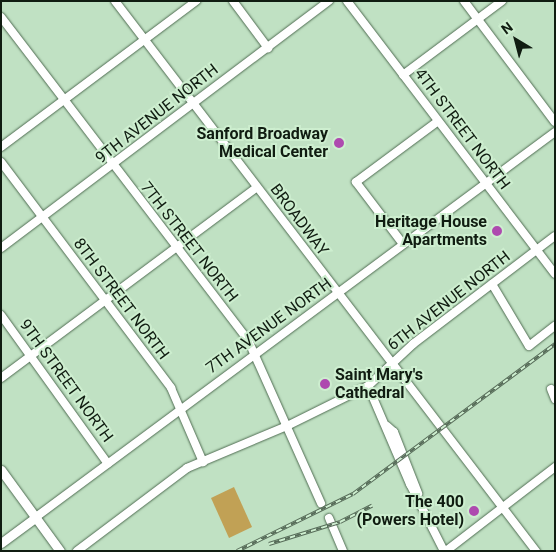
<!DOCTYPE html>
<style>
body{margin:0}
#map{position:relative;width:556px;height:552px;overflow:hidden;background:#c0e1c3;font-family:Roboto,sans-serif}
div>[style]{position:absolute}
.green>*{inset:0;background:#c1a155}
.roads{filter:drop-shadow(0 0 1px #506d53) drop-shadow(0 0 1px #506d53)}
.minor>*{height:8px;margin:-4px;padding:0 4px;transform-origin:4px;border-radius:4px;background:#fff}
.major>*{height:9px;margin:-4.5px;padding:0 4.5px;transform-origin:4.5px;border-radius:4.5px;background:#fff}
.rail>*{height:4px;margin-top:-2px;transform-origin:0;background:repeating-linear-gradient(90deg,#cdeecf 0 5.5px,#576c59 0 11px);box-sizing:border-box;border-block:1px solid #576c59}
.dots>*{width:14px;height:14px;translate:-50% -50%;box-sizing:border-box;border:2px solid #cdeecf;border-radius:50%}
span{translate:-50% -50%;white-space:nowrap;text-align:center;line-height:1.15;-webkit-text-stroke:4px #cdeecf;paint-order:stroke}
.street-label{font-size:16px;color:#101c11}
.poi-label{font-size:16px;color:#101c11;font-weight:700}
.right{translate:-100% -50%;text-align:right}
.left{translate:0 -50%;text-align:left}
.frame{position:absolute;inset:0;border:2px solid #101c11;pointer-events:none}
.north{position:absolute;left:491px;top:15px;width:50px;height:50px;-webkit-text-stroke:4px #cdeecf;paint-order:stroke;rotate:323deg;font-size:14px;font-weight:700;line-height:20px;text-align:center;color:#101c11}
.north::after{content:'';display:block;margin:auto;width:18px;height:22px;background:#101c11;clip-path:polygon(50% 0,100% 100%,50% 72%,0 100%)}
</style>
<div id="map">
<div class="green">
<div style="clip-path:polygon(234px 487px,252px 527px,229px 538px,211px 498px)"></div>
</div>
<div class="roads">
<div class="minor">
<div style="left:115px;top:1px;width:693px;rotate:52.57deg"></div>
<div style="left:233px;top:1px;width:59px;rotate:53.3deg"></div>
<div style="left:347px;top:1px;width:343px;rotate:52.7deg"></div>
<div style="left:464px;top:1px;width:151px;rotate:53.1deg"></div>
<div style="left:1px;top:17px;width:407px;rotate:52.6deg"></div>
<div style="left:248px;top:340px;width:179px;rotate:65.9deg"></div>
<div style="left:403px;top:75px;width:124px;rotate:-36.8deg"></div>
<div style="left:1px;top:147px;width:244px;rotate:-36.8deg"></div>
<div style="left:1px;top:162px;width:283px;rotate:53deg"></div>
<div style="left:171px;top:388px;width:81px;rotate:66.6deg"></div>
<div style="left:403px;top:244px;width:78px;rotate:-127.2deg"></div>
<div style="left:356px;top:182px;width:102px;rotate:-36.6deg"></div>
<div style="left:1px;top:248px;width:411px;rotate:-37deg"></div>
<div style="left:492px;top:284px;width:72px;rotate:59.2deg"></div>
<div style="left:529px;top:346px;width:33px;rotate:-38deg"></div>
<div style="left:1px;top:315px;width:183px;rotate:54.3deg"></div>
<div style="left:1px;top:378px;width:319px;rotate:-36.7deg"></div>
<div style="left:368px;top:386px;width:107px;rotate:66.8deg"></div>
<div style="left:410px;top:484px;width:75px;rotate:63.1deg"></div>
<div style="left:551px;top:389px;width:11px;rotate:68deg"></div>
<div style="left:387px;top:426px;width:9px;rotate:41deg"></div>
<div style="left:394px;top:432px;width:66px;rotate:68.5deg"></div>
<div style="left:36px;top:517px;width:646px;rotate:-36.57deg"></div>
<div style="left:329px;top:518px;width:36px;rotate:67deg"></div>
<div style="left:77px;top:551px;width:138px;rotate:-37deg"></div>
<div style="left:187px;top:468px;width:108px;rotate:-22.8deg"></div>
<div style="left:287px;top:426px;width:90px;rotate:-26.3deg"></div>
<div style="left:368px;top:386px;width:62px;rotate:-43deg"></div>
<div style="left:413px;top:344px;width:178px;rotate:-37.3deg"></div>
<div style="left:446px;top:551px;width:138px;rotate:-37.6deg"></div>
</div>
<div class="major">
<div style="left:1px;top:470px;width:100px;rotate:53.9deg"></div>
<div style="left:1px;top:543px;width:44px;rotate:-36.6deg"></div>
</div>
</div>
<div class="rail">
<div style="left:269px;top:544px;width:74px;rotate:-17.2deg"></div>
<div style="left:340px;top:522px;width:36px;rotate:-27deg"></div>
<div style="left:237px;top:551px;width:129px;rotate:-26.2deg"></div>
<div style="left:353px;top:494px;width:252px;rotate:-36.6deg"></div>
</div>
<div class="dots">
<div style="left:339px;top:143px;background:#ae4aaf"></div>
<div style="left:497px;top:231px;background:#ae4aaf"></div>
<div style="left:325px;top:384px;background:#ae4aaf"></div>
<div style="left:474px;top:511px;background:#ae4aaf"></div>
</div>
<div class="street-label">
<span style="left:157px;top:114px;rotate:-38deg">9TH AVENUE NORTH</span>
<span style="left:462px;top:129px;rotate:53deg">4TH STREET NORTH</span>
<span style="left:299px;top:220px;rotate:53deg">BROADWAY</span>
<span style="left:189px;top:242px;rotate:52deg">7TH STREET NORTH</span>
<span style="left:121px;top:299px;rotate:53deg">8TH STREET NORTH</span>
<span style="left:449px;top:301px;rotate:-38deg">6TH AVENUE NORTH</span>
<span style="left:269px;top:326px;rotate:-36deg">7TH AVENUE NORTH</span>
<span style="left:66px;top:381px;rotate:54deg">9TH STREET NORTH</span>
</div>
<div class="poi-label">
<span class="right" style="left:328px;top:143px">Sanford Broadway<br>Medical Center</span>
<span class="right" style="left:487px;top:231px">Heritage House<br>Apartments</span>
<span class="left" style="left:335px;top:384px">Saint Mary's<br>Cathedral</span>
<span class="right" style="left:464px;top:511px">The 400<br>(Powers Hotel)</span>
</div>
<div class="frame"></div>
<div class="north">N</div>
</div>
